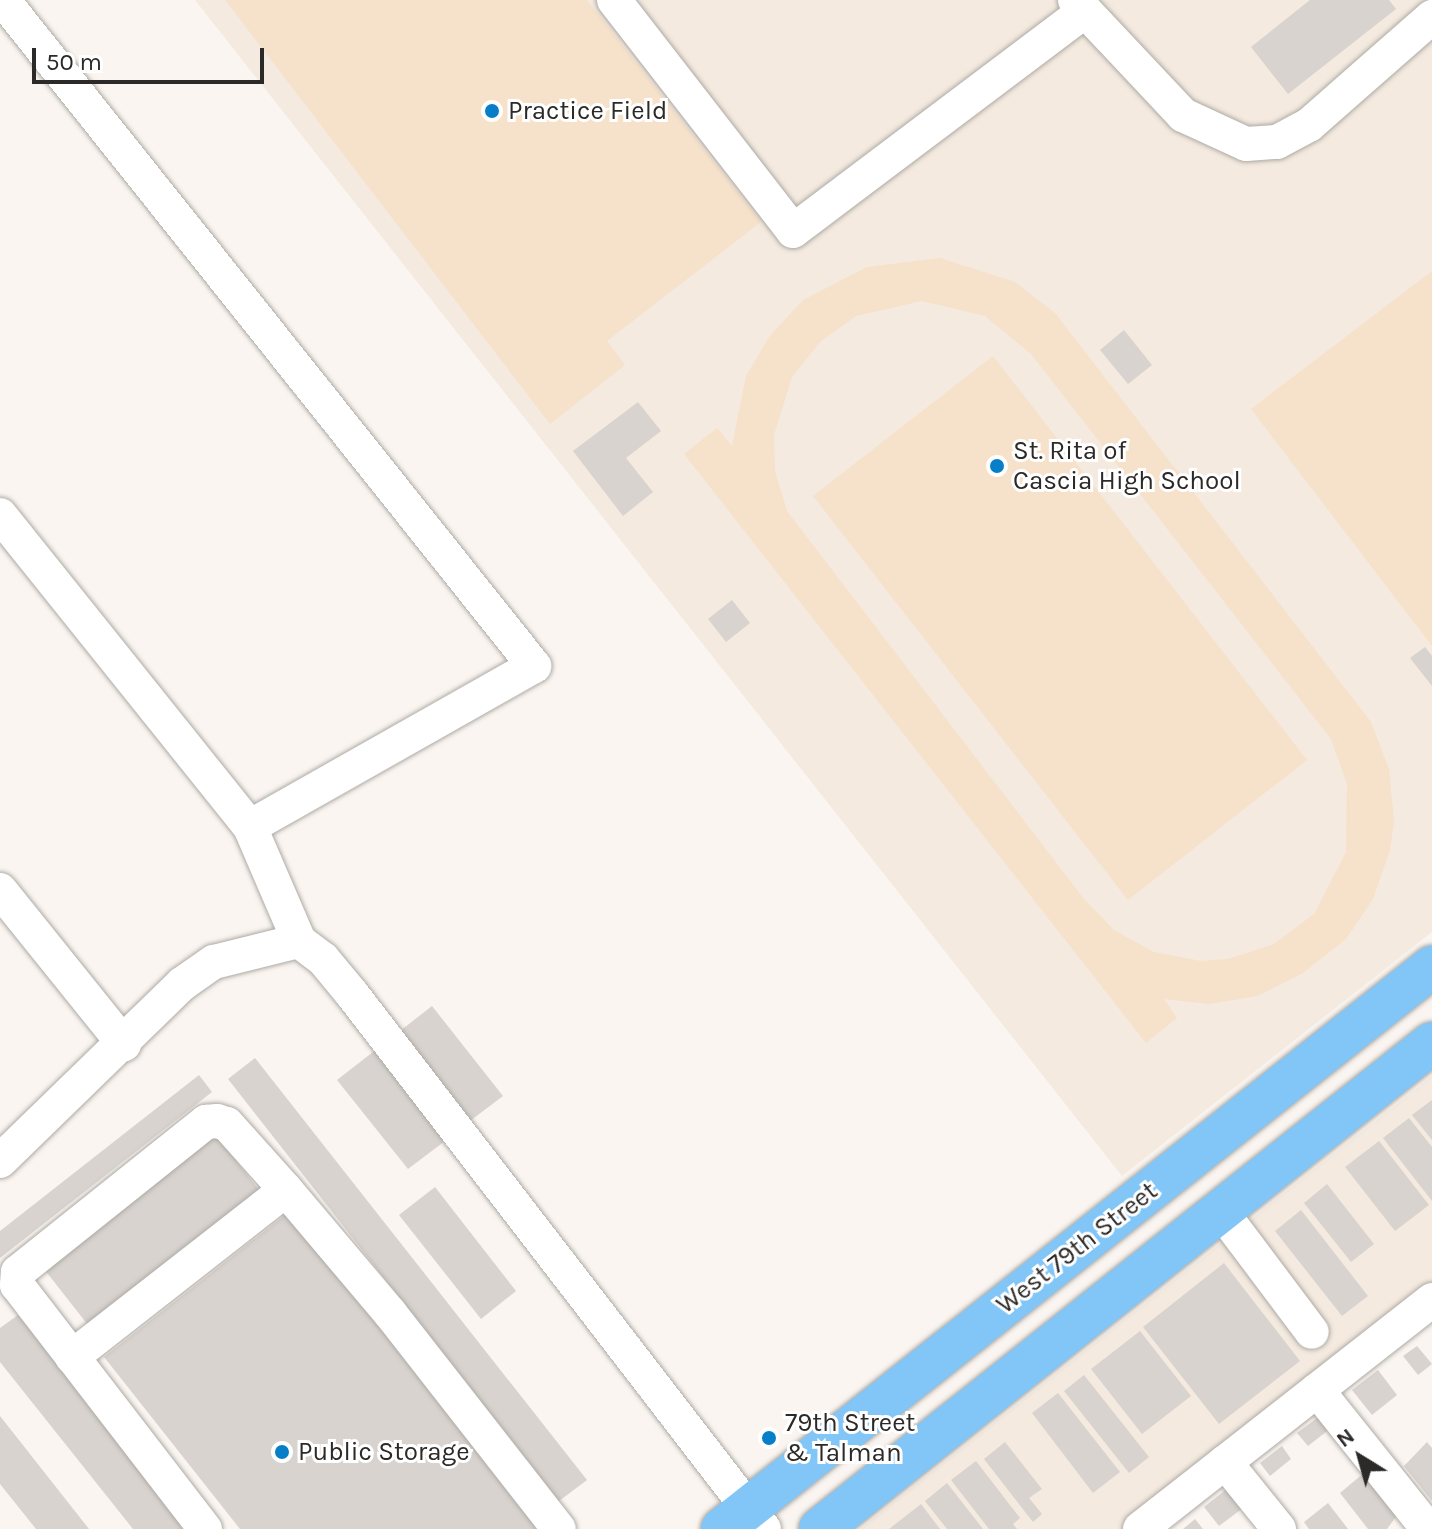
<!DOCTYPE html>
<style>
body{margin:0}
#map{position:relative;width:1432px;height:1529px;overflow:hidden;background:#faf5f0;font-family:Karla,sans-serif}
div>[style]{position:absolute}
.built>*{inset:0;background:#f4eadf}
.green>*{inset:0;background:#f6e1ca}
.building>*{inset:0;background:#d8d3ce}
.roads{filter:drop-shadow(0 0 2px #aeaaa5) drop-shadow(0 0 2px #aeaaa5)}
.minor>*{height:34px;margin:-17px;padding:0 17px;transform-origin:17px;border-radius:17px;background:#fff}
.major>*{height:42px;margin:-21px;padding:0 21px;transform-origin:21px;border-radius:21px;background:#82c6f7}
.dots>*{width:22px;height:22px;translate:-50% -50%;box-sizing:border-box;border:4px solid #fff;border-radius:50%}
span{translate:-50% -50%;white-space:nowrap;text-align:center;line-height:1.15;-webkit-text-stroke:6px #fff;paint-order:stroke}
.poi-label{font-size:26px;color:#2c2a28}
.left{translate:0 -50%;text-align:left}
.street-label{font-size:26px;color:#2c2a28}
.north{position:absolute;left:1320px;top:1417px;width:80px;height:80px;-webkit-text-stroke:6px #fff;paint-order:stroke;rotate:323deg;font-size:22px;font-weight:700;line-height:32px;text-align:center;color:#2c2a28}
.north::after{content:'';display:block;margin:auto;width:28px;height:36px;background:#2c2a28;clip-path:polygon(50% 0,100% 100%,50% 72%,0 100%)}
.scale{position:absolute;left:32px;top:48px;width:232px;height:36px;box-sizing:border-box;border:4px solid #2c2a28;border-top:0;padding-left:10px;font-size:24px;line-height:28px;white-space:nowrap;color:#2c2a28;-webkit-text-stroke:6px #fff;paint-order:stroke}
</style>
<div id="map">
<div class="built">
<div style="clip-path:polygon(195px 0,1432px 0,1432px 932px,1122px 1176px)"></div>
<div style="clip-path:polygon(1432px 1076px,1432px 1300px,1140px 1529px,860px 1529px)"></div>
</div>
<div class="green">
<div style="clip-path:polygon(225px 0,587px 0,761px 222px,607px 341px,625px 365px,550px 424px)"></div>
<div style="clip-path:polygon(evenodd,940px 258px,1015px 282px,1055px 313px,1371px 722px,1389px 769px,1394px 821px,1390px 850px,1373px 899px,1346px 939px,1303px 973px,1258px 996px,1209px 1004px,1164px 999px,1177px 1018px,1146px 1043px,684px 454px,717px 428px,732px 446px,746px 376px,769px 337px,803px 300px,867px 267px,940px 258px,922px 301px,985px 316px,1031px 354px,1331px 739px,1347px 784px,1346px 852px,1314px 914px,1274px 944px,1228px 959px,1201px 961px,1154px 952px,1114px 930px,1084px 899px,787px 511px,775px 471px,774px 435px,792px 377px,821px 341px,856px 316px,922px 301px)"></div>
<div style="clip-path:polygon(1432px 271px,1432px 646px,1251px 409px)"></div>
<div style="clip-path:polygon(993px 356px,1307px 760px,1128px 900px,813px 496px)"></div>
</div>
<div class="building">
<div style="clip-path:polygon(1310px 0,1389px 0,1396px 9px,1288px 94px,1251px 47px)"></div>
<div style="clip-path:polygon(1124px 330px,1152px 365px,1128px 384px,1100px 350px)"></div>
<div style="clip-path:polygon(638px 402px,661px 431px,626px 458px,653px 492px,623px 516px,573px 451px)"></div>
<div style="clip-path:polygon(732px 600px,750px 623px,726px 642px,708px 619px)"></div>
<div style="clip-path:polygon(1425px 647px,1432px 656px,1432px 686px,1410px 658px)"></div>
<div style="clip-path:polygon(432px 1006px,503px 1096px,462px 1127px,391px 1038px)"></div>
<div style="clip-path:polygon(378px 1048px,449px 1138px,408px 1169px,337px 1080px)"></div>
<div style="clip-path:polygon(255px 1058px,587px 1480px,559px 1501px,228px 1079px)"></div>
<div style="clip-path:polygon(199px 1075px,212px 1092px,0 1258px,0 1231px)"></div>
<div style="clip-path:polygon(1432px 1100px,1432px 1140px,1412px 1115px)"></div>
<div style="clip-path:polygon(1409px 1118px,1432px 1147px,1432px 1201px,1383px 1138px)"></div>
<div style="clip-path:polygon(215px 1134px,259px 1190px,88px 1325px,44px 1269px)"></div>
<div style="clip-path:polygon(1379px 1141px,1429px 1205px,1395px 1231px,1345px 1167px)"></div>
<div style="clip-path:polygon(1327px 1184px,1374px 1244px,1351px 1262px,1304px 1203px)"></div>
<div style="clip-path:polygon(435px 1187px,516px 1291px,481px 1319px,399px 1215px)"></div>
<div style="clip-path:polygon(1301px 1210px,1368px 1296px,1342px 1316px,1275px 1231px)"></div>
<div style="clip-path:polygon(289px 1212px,537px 1529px,240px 1529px,104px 1357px)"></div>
<div style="clip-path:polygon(1224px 1263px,1300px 1361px,1219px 1424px,1143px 1327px)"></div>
<div style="clip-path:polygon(18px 1315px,187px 1529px,133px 1529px,0 1362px,0 1328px)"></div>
<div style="clip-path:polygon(1140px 1331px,1191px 1396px,1142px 1434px,1091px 1369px)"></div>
<div style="clip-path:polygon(1417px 1346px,1432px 1364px,1418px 1375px,1403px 1356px)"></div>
<div style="clip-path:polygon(1378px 1370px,1397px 1395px,1372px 1415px,1352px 1390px)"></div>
<div style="clip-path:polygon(1084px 1375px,1149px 1457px,1129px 1473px,1064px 1391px)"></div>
<div style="clip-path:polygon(1058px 1393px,1120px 1472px,1093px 1493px,1032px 1413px)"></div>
<div style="clip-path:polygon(1321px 1415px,1331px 1428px,1308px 1446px,1297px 1433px)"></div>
<div style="clip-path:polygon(0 1416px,89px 1529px,36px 1529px,0 1484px)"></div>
<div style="clip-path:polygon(1005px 1442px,1042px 1489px,1029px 1498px,1042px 1514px,1033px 1522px,984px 1459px)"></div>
<div style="clip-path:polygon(1427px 1442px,1432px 1448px,1432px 1501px,1404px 1466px)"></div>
<div style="clip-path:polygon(1282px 1446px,1291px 1459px,1270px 1476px,1260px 1463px)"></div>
<div style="clip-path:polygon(976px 1461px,1020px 1518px,1013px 1524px,1017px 1529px,989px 1529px,951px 1480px)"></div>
<div style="clip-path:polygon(1365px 1472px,1398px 1514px,1387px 1529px,1368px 1529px,1340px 1493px)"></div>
<div style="clip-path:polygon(947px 1483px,983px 1529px,947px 1529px,925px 1501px)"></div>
<div style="clip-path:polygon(1228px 1488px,1243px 1508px,1219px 1526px,1204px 1507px)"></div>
<div style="clip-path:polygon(1328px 1503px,1348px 1529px,1309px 1529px,1304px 1522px)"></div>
<div style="clip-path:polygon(921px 1504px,940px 1529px,889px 1529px)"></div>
<div style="clip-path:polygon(1195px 1519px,1203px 1529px,1183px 1529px)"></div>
</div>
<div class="roads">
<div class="minor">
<div style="left:3px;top:0;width:852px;rotate:51.43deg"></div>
<div style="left:534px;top:666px;width:326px;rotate:150.5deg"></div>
<div style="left:614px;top:0;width:292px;rotate:52.2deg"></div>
<div style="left:793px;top:231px;width:364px;rotate:-37deg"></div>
<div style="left:1075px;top:0;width:158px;rotate:46.8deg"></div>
<div style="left:1183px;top:115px;width:69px;rotate:24.7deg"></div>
<div style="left:1246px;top:144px;width:31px;rotate:-4deg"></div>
<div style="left:1277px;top:142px;width:36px;rotate:-28deg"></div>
<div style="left:1309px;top:125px;width:164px;rotate:-41.3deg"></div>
<div style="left:0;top:515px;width:400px;rotate:51.3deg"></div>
<div style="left:250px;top:827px;width:124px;rotate:66.7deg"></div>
<div style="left:0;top:890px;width:198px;rotate:51.2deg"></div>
<div style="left:0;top:1161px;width:254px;rotate:-44.2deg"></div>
<div style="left:182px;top:984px;width:39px;rotate:-35deg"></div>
<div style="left:214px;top:962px;width:88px;rotate:-13.9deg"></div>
<div style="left:299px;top:941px;width:30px;rotate:37deg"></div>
<div style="left:323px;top:959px;width:45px;rotate:50.4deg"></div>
<div style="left:352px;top:994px;width:675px;rotate:52.4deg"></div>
<div style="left:1221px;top:1211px;width:151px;rotate:53.1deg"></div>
<div style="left:72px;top:1357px;width:271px;rotate:-38deg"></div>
<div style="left:1317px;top:1390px;width:178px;rotate:51.4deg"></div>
<div style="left:1225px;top:1462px;width:86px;rotate:51.1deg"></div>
<div style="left:205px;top:1529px;width:308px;rotate:-127.6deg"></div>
<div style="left:17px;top:1285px;width:13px;rotate:-86deg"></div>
<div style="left:18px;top:1272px;width:241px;rotate:-38.6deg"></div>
<div style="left:206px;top:1122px;width:11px;rotate:-5deg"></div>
<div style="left:217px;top:1121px;width:10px;rotate:17deg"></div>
<div style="left:227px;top:1124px;width:89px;rotate:48.2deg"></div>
<div style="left:286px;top:1190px;width:161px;rotate:49.8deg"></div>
<div style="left:390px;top:1313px;width:274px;rotate:52deg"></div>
<div style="left:1140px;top:1529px;width:371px;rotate:-38.1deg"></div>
</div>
<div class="major">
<div style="left:722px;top:1529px;width:906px;rotate:-38.36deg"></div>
<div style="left:820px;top:1529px;width:781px;rotate:-38.45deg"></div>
</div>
</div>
<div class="dots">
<div style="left:492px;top:111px;background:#077fc8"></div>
<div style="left:997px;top:466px;background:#077fc8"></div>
<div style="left:769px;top:1438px;background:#077fc8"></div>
<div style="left:282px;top:1452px;background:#077fc8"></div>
</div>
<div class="poi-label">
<span class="left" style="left:508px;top:111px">Practice Field</span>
<span class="left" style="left:1013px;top:466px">St. Rita of<br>Cascia High School</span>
<span class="left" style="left:785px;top:1438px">79th Street<br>&amp; Talman</span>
<span class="left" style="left:298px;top:1452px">Public Storage</span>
</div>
<div class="street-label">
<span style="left:1077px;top:1248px;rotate:-38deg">West 79th Street</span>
</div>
<div class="north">N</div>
<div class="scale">50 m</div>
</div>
